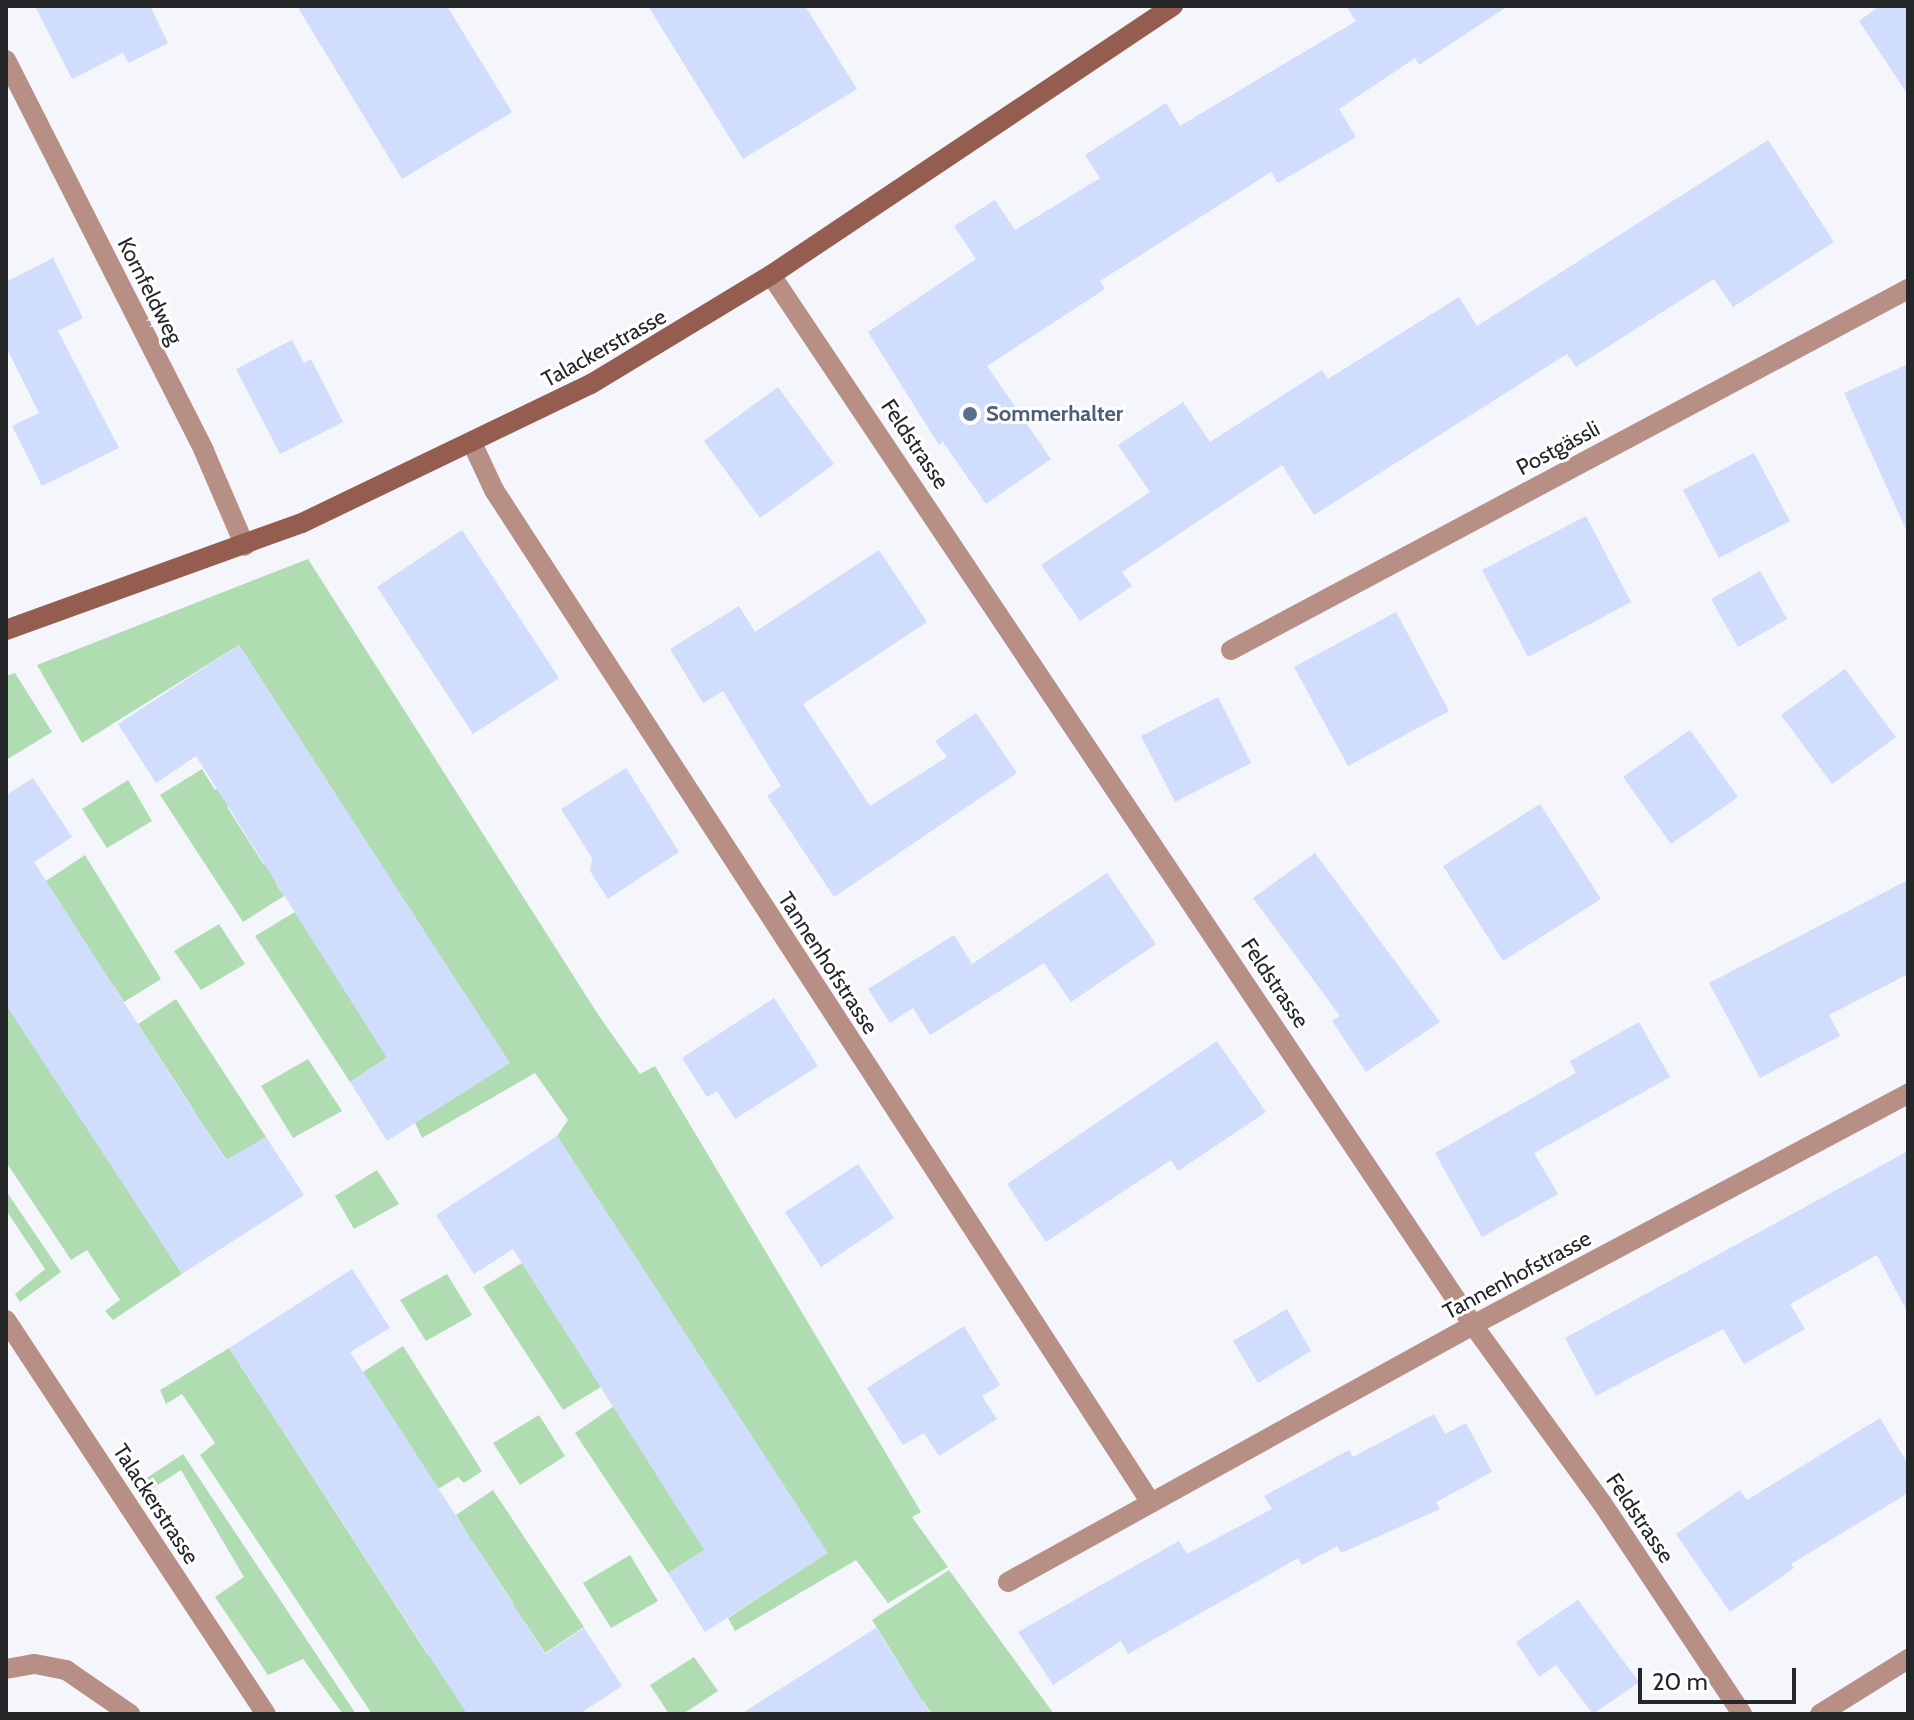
<!DOCTYPE html>
<meta charset="utf-8">
<style>
body{margin:0}
#map{position:relative;width:1914px;height:1720px;overflow:hidden;background:#f4f6fc;font-family:Cabin,sans-serif}
div>[style]{position:absolute}
.green>*{inset:0;background:#afddb1}
.building>*{inset:0;background:#d0ddfc}
.minor>*{height:20px;margin:-10px;padding:0 10px;transform-origin:10px;border-radius:10px;background:#b78f85}
.secondary>*{height:20px;margin:-10px;padding:0 10px;transform-origin:10px;border-radius:10px;background:#945d4f}
.dots>*{width:22px;height:22px;translate:-50% -50%;box-sizing:border-box;border:4px solid #fff;border-radius:50%}
span{translate:-50% -50%;white-space:nowrap;text-align:center;line-height:1.15;-webkit-text-stroke:6px #fff;paint-order:stroke}
.street-label{font-size:22px;color:#252628}
.service-label{font-size:22px;color:#4e5e75;font-weight:700}
.left{translate:0 -50%;text-align:left}
.frame{position:absolute;inset:0;border:8px solid #252628;pointer-events:none}
.scale{position:absolute;left:1638px;top:1668px;width:158px;height:36px;box-sizing:border-box;border:4px solid #252628;border-top:0;padding-left:10px;font-size:24px;line-height:28px;white-space:nowrap;color:#252628;-webkit-text-stroke:6px #fff;paint-order:stroke}
</style>
<div id="map">
<div class="green">
<div style="clip-path:polygon(308px 559px,599px 1016px,640px 1074px,655px 1066px,921px 1512px,912px 1517px,948px 1567px,888px 1603px,856px 1560px,735px 1631px,728px 1618px,827px 1553px,557px 1136px,568px 1120px,535px 1073px,422px 1138px,415px 1123px,380px 863px,239px 645px,82px 743px,37px 665px)"></div>
<div style="clip-path:polygon(15px 673px,52px 732px,6px 760px,6px 676px)"></div>
<div style="clip-path:polygon(202px 769px,215px 790px,231px 781px,241px 797px,227px 807px,264px 865px,279px 856px,290px 872px,275px 882px,284px 896px,243px 922px,160px 795px)"></div>
<div style="clip-path:polygon(128px 780px,152px 821px,107px 848px,82px 809px)"></div>
<div style="clip-path:polygon(85px 855px,161px 979px,124px 1002px,114px 986px,99px 996px,102px 969px,46px 881px)"></div>
<div style="clip-path:polygon(295px 912px,388px 1057px,350px 1082px,255px 936px)"></div>
<div style="clip-path:polygon(219px 924px,245px 964px,201px 990px,174px 951px)"></div>
<div style="clip-path:polygon(176px 999px,266px 1137px,228px 1162px,206px 1129px,191px 1139px,195px 1112px,138px 1024px)"></div>
<div style="clip-path:polygon(6px 1003px,182px 1274px,113px 1320px,105px 1311px,120px 1300px,87px 1250px,71px 1260px,6px 1162px)"></div>
<div style="clip-path:polygon(308px 1059px,342px 1111px,293px 1138px,261px 1086px)"></div>
<div style="clip-path:polygon(377px 1170px,399px 1204px,354px 1229px,335px 1196px)"></div>
<div style="clip-path:polygon(6px 1191px,61px 1272px,20px 1302px,15px 1294px,45px 1269px,6px 1210px)"></div>
<div style="clip-path:polygon(522px 1263px,601px 1387px,563px 1410px,483px 1287px)"></div>
<div style="clip-path:polygon(447px 1274px,472px 1315px,426px 1341px,400px 1300px)"></div>
<div style="clip-path:polygon(403px 1346px,482px 1471px,464px 1483px,458px 1477px,438px 1489px,363px 1372px)"></div>
<div style="clip-path:polygon(229px 1348px,428px 1655px,437px 1653px,467px 1714px,372px 1714px,200px 1455px,215px 1443px,182px 1394px,166px 1404px,160px 1390px)"></div>
<div style="clip-path:polygon(614px 1406px,706px 1549px,668px 1573px,575px 1433px)"></div>
<div style="clip-path:polygon(539px 1415px,565px 1456px,520px 1485px,493px 1443px)"></div>
<div style="clip-path:polygon(183px 1454px,356px 1714px,343px 1714px,303px 1659px,268px 1675px,215px 1597px,244px 1577px,181px 1470px,150px 1490px,142px 1481px)"></div>
<div style="clip-path:polygon(493px 1490px,584px 1627px,545px 1653px,524px 1621px,512px 1628px,501px 1612px,513px 1603px,475px 1545px,452px 1536px,464px 1528px,456px 1515px)"></div>
<div style="clip-path:polygon(630px 1555px,658px 1601px,611px 1628px,583px 1583px)"></div>
<div style="clip-path:polygon(949px 1570px,1054px 1714px,932px 1714px,923px 1701px,905px 1713px,913px 1686px,872px 1620px)"></div>
<div style="clip-path:polygon(694px 1657px,718px 1691px,683px 1714px,669px 1714px,650px 1685px)"></div>
</div>
<div class="building">
<div style="clip-path:polygon(35px 6px,150px 6px,168px 43px,129px 63px,123px 53px,72px 79px)"></div>
<div style="clip-path:polygon(297px 6px,447px 6px,512px 112px,402px 179px)"></div>
<div style="clip-path:polygon(648px 6px,805px 6px,857px 89px,743px 159px)"></div>
<div style="clip-path:polygon(1346px 6px,1508px 6px,1419px 65px,1415px 58px,1339px 109px,1356px 137px,1278px 183px,1271px 172px,1100px 281px,1105px 289px,987px 366px,1051px 459px,986px 504px,943px 442px,939px 445px,868px 332px,976px 259px,954px 226px,995px 200px,1015px 230px,1100px 178px,1085px 155px,1166px 103px,1180px 126px,1356px 21px)"></div>
<div style="clip-path:polygon(1880px 6px,1908px 6px,1908px 95px,1859px 21px)"></div>
<div style="clip-path:polygon(1768px 140px,1834px 242px,1733px 307px,1714px 279px,1576px 367px,1567px 354px,1314px 515px,1282px 465px,1122px 572px,1132px 586px,1080px 621px,1041px 565px,1150px 492px,1118px 445px,1183px 402px,1210px 442px,1322px 370px,1328px 379px,1459px 297px,1477px 326px)"></div>
<div style="clip-path:polygon(53px 258px,83px 318px,58px 331px,119px 448px,42px 486px,12px 426px,39px 413px,6px 347px,6px 282px)"></div>
<div style="clip-path:polygon(292px 340px,304px 363px,311px 359px,343px 422px,280px 454px,236px 369px)"></div>
<div style="clip-path:polygon(1908px 364px,1908px 534px,1844px 393px)"></div>
<div style="clip-path:polygon(778px 387px,834px 464px,760px 518px,704px 441px)"></div>
<div style="clip-path:polygon(1754px 453px,1790px 521px,1719px 558px,1683px 490px)"></div>
<div style="clip-path:polygon(1586px 516px,1631px 602px,1528px 657px,1482px 570px)"></div>
<div style="clip-path:polygon(462px 530px,559px 678px,473px 734px,377px 587px)"></div>
<div style="clip-path:polygon(879px 550px,927px 622px,803px 704px,870px 806px,947px 757px,935px 741px,976px 713px,1017px 773px,834px 897px,767px 796px,781px 786px,723px 691px,703px 703px,670px 649px,739px 606px,755px 632px)"></div>
<div style="clip-path:polygon(1760px 571px,1787px 619px,1738px 647px,1711px 599px)"></div>
<div style="clip-path:polygon(1396px 612px,1449px 711px,1348px 766px,1294px 667px)"></div>
<div style="clip-path:polygon(239px 645px,510px 1063px,387px 1141px,350px 1082px,387px 1058px,196px 756px,156px 783px,118px 724px)"></div>
<div style="clip-path:polygon(1845px 669px,1896px 737px,1832px 784px,1781px 715px)"></div>
<div style="clip-path:polygon(1218px 697px,1251px 763px,1175px 802px,1141px 736px)"></div>
<div style="clip-path:polygon(1690px 730px,1738px 797px,1671px 844px,1623px 777px)"></div>
<div style="clip-path:polygon(626px 768px,679px 852px,608px 899px,590px 871px,592px 858px,561px 809px)"></div>
<div style="clip-path:polygon(33px 778px,72px 837px,34px 862px,168px 1071px,226px 1160px,266px 1137px,304px 1195px,182px 1274px,6px 1005px,6px 795px)"></div>
<div style="clip-path:polygon(1540px 804px,1601px 899px,1503px 961px,1443px 866px)"></div>
<div style="clip-path:polygon(1315px 853px,1440px 1022px,1366px 1072px,1332px 1021px,1340px 1016px,1253px 898px)"></div>
<div style="clip-path:polygon(1107px 873px,1156px 944px,1071px 1002px,1044px 963px,930px 1035px,913px 1008px,890px 1023px,868px 989px,954px 935px,972px 964px)"></div>
<div style="clip-path:polygon(1908px 880px,1908px 974px,1829px 1015px,1840px 1036px,1760px 1078px,1709px 983px)"></div>
<div style="clip-path:polygon(774px 998px,818px 1066px,735px 1119px,717px 1091px,707px 1097px,682px 1058px)"></div>
<div style="clip-path:polygon(1639px 1022px,1670px 1077px,1534px 1153px,1558px 1194px,1482px 1237px,1435px 1153px,1576px 1073px,1570px 1061px)"></div>
<div style="clip-path:polygon(1217px 1041px,1266px 1112px,1178px 1171px,1171px 1160px,1046px 1242px,1007px 1184px)"></div>
<div style="clip-path:polygon(557px 1136px,828px 1553px,705px 1632px,668px 1573px,704px 1550px,513px 1249px,474px 1274px,436px 1215px)"></div>
<div style="clip-path:polygon(1908px 1151px,1908px 1313px,1877px 1255px,1790px 1304px,1805px 1329px,1744px 1364px,1723px 1329px,1596px 1396px,1565px 1338px)"></div>
<div style="clip-path:polygon(858px 1164px,894px 1218px,821px 1267px,785px 1212px)"></div>
<div style="clip-path:polygon(352px 1269px,390px 1328px,350px 1352px,402px 1432px,545px 1654px,584px 1628px,622px 1686px,579px 1714px,467px 1714px,229px 1348px)"></div>
<div style="clip-path:polygon(1287px 1309px,1311px 1351px,1258px 1383px,1233px 1341px)"></div>
<div style="clip-path:polygon(964px 1326px,1000px 1385px,982px 1396px,997px 1419px,939px 1456px,924px 1433px,903px 1445px,867px 1388px)"></div>
<div style="clip-path:polygon(1434px 1414px,1445px 1434px,1466px 1423px,1492px 1472px,1436px 1502px,1440px 1509px,1341px 1553px,1337px 1546px,1302px 1565px,1298px 1558px,1128px 1654px,1121px 1641px,1053px 1685px,1018px 1632px,1179px 1541px,1187px 1554px,1272px 1509px,1264px 1496px,1349px 1450px,1353px 1457px)"></div>
<div style="clip-path:polygon(1880px 1418px,1908px 1464px,1908px 1493px,1791px 1564px,1794px 1568px,1730px 1612px,1676px 1534px,1740px 1490px,1747px 1500px)"></div>
<div style="clip-path:polygon(1578px 1600px,1639px 1682px,1593px 1714px,1556px 1665px,1539px 1677px,1516px 1642px)"></div>
<div style="clip-path:polygon(876px 1628px,931px 1714px,741px 1714px)"></div>
</div>
<div class="minor">
<div style="left:6px;top:60px;width:438px;rotate:63.1deg"></div>
<div style="left:204px;top:451px;width:103px;rotate:66.7deg"></div>
<div style="left:771px;top:275px;width:1263px;rotate:56.23deg"></div>
<div style="left:1473px;top:1325px;width:220px;rotate:54.1deg"></div>
<div style="left:1602px;top:1503px;width:253px;rotate:56.4deg"></div>
<div style="left:473px;top:445px;width:50px;rotate:65deg"></div>
<div style="left:494px;top:490px;width:1207px;rotate:57.03deg"></div>
<div style="left:1231px;top:650px;width:767px;rotate:-28.07deg"></div>
<div style="left:6px;top:1320px;width:472px;rotate:56.6deg"></div>
<div style="left:1008px;top:1582px;width:531px;rotate:-28.93deg"></div>
<div style="left:1473px;top:1325px;width:493px;rotate:-28deg"></div>
<div style="left:6px;top:1669px;width:29px;rotate:-10deg"></div>
<div style="left:35px;top:1664px;width:32px;rotate:11deg"></div>
<div style="left:66px;top:1670px;width:78px;rotate:34.5deg"></div>
<div style="left:1820px;top:1714px;width:104px;rotate:-32deg"></div>
</div>
<div class="secondary">
<div style="left:6px;top:630px;width:315px;rotate:-19.9deg"></div>
<div style="left:302px;top:523px;width:321px;rotate:-25.7deg"></div>
<div style="left:591px;top:384px;width:210px;rotate:-31.2deg"></div>
<div style="left:771px;top:275px;width:484px;rotate:-33.8deg"></div>
</div>
<div class="dots">
<div style="left:970px;top:414px;background:#5c6f8a"></div>
</div>
<div class="street-label">
<span style="left:150px;top:291px;rotate:63deg">Kornfeldweg</span>
<span style="left:604px;top:348px;rotate:-29deg">Talackerstrasse</span>
<span style="left:915px;top:444px;rotate:56deg">Feldstrasse</span>
<span style="left:1558px;top:448px;rotate:-28deg">Postgässli</span>
<span style="left:828px;top:963px;rotate:57deg">Tannenhofstrasse</span>
<span style="left:1275px;top:983px;rotate:56deg">Feldstrasse</span>
<span style="left:1517px;top:1275px;rotate:-28deg">Tannenhofstrasse</span>
<span style="left:156px;top:1504px;rotate:57deg">Talackerstrasse</span>
<span style="left:1640px;top:1518px;rotate:56deg">Feldstrasse</span>
</div>
<div class="service-label">
<span class="left" style="left:986px;top:414px">Sommerhalter</span>
</div>
<div class="frame"></div>
<div class="scale">20 m</div>
</div>
